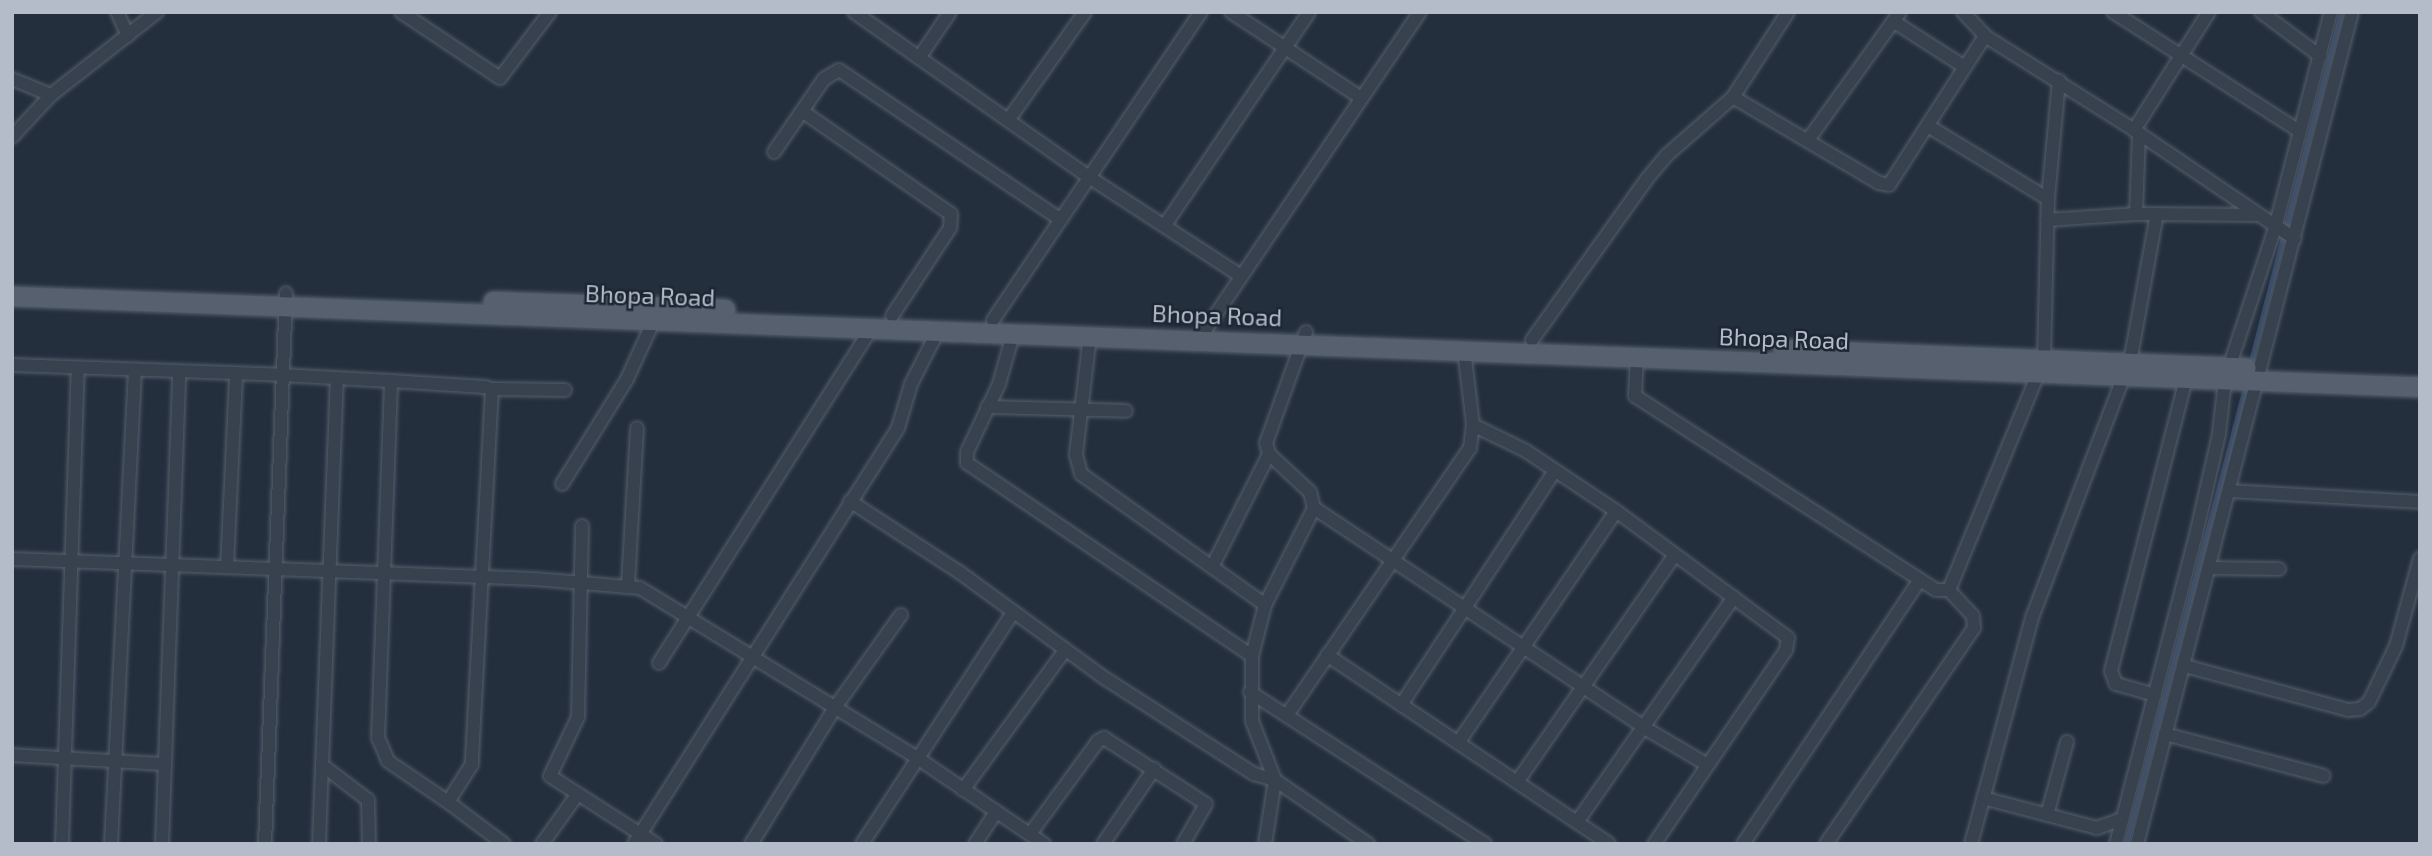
<!DOCTYPE html>
<style>
body{margin:0}
#map{position:relative;width:2432px;height:856px;overflow:hidden;background:#242f3e;font-family:"Exo 2",sans-serif}
div>[style]{position:absolute}
.stream>*{height:4.5px;margin:-2.25px;padding:0 2.25px;transform-origin:2.25px;border-radius:2.25px;background:#394c67}
.roads{filter:drop-shadow(0 0 2px #565f6c) drop-shadow(0 0 2px #565f6c)}
.street>*{height:12px;margin:-6px;padding:0 6px;transform-origin:6px;border-radius:6px;background:#38414e}
.primary>*{height:19px;margin:-9.5px;padding:0 9.5px;transform-origin:9.5px;border-radius:9.5px;background:#56606e}
span{translate:-50% -50%;white-space:nowrap;text-align:center;line-height:1.15;-webkit-text-stroke:5px #1d2633;paint-order:stroke}
.street-label{font-size:24px;color:#b4bcc9}
.frame{position:absolute;inset:0;border:14px solid #b4bcc9;pointer-events:none}
</style>
<div id="map">
<div class="stream">
<div style="left:2250px;top:365px;width:365px;rotate:-75.5deg"></div>
<div style="left:2126px;top:844px;width:472px;rotate:-75.4deg"></div>
</div>
<div class="roads">
<div class="street">
<div style="left:117px;top:12px;width:26px;rotate:65deg"></div>
<div style="left:401px;top:12px;width:119px;rotate:33.7deg"></div>
<div style="left:500px;top:78px;width:83px;rotate:-52.9deg"></div>
<div style="left:854px;top:12px;width:287px;rotate:35.1deg"></div>
<div style="left:1089px;top:177px;width:181px;rotate:33.1deg"></div>
<div style="left:1231px;top:12px;width:156px;rotate:33.5deg"></div>
<div style="left:1963px;top:12px;width:33px;rotate:47deg"></div>
<div style="left:1985px;top:36px;width:176px;rotate:32.2deg"></div>
<div style="left:2134px;top:130px;width:194px;rotate:34.1deg"></div>
<div style="left:2113px;top:12px;width:221px;rotate:32.6deg"></div>
<div style="left:2261px;top:12px;width:74px;rotate:36.7deg"></div>
<div style="left:1893px;top:21px;width:83px;rotate:32.7deg"></div>
<div style="left:919px;top:58px;width:55px;rotate:-56deg"></div>
<div style="left:12px;top:79px;width:42px;rotate:22.3deg"></div>
<div style="left:1733px;top:97px;width:169px;rotate:30.5deg"></div>
<div style="left:1879px;top:183px;width:10px;rotate:11deg"></div>
<div style="left:1889px;top:185px;width:177px;rotate:-57.2deg"></div>
<div style="left:802px;top:111px;width:181px;rotate:34.7deg"></div>
<div style="left:951px;top:214px;width:14px;rotate:94deg"></div>
<div style="left:950px;top:228px;width:105px;rotate:123.4deg"></div>
<div style="left:1009px;top:119px;width:131px;rotate:-54.6deg"></div>
<div style="left:1928px;top:126px;width:140px;rotate:31.3deg"></div>
<div style="left:2134px;top:130px;width:140px;rotate:-57.6deg"></div>
<div style="left:12px;top:137px;width:57px;rotate:-47.1deg"></div>
<div style="left:51px;top:95px;width:135px;rotate:-38.1deg"></div>
<div style="left:1808px;top:140px;width:158px;rotate:-54.3deg"></div>
<div style="left:774px;top:152px;width:88px;rotate:-55.6deg"></div>
<div style="left:824px;top:79px;width:17px;rotate:-31deg"></div>
<div style="left:839px;top:70px;width:267px;rotate:34deg"></div>
<div style="left:2136px;top:214px;width:81px;rotate:-87.9deg"></div>
<div style="left:2047px;top:220px;width:89px;rotate:-3.9deg"></div>
<div style="left:2136px;top:214px;width:123px;rotate:0.5deg"></div>
<div style="left:1165px;top:225px;width:257px;rotate:-55.9deg"></div>
<div style="left:993px;top:320px;width:372px;rotate:-56deg"></div>
<div style="left:1206px;top:329px;width:382px;rotate:-56deg"></div>
<div style="left:1014px;top:331px;width:55px;rotate:105.8deg"></div>
<div style="left:999px;top:384px;width:75px;rotate:115.2deg"></div>
<div style="left:967px;top:452px;width:11px;rotate:90deg"></div>
<div style="left:967px;top:463px;width:344px;rotate:34.1deg"></div>
<div style="left:1090px;top:335px;width:121px;rotate:96.7deg"></div>
<div style="left:1076px;top:455px;width:20px;rotate:75deg"></div>
<div style="left:1081px;top:474px;width:226px;rotate:35.4deg"></div>
<div style="left:1532px;top:340px;width:196px;rotate:-54.5deg"></div>
<div style="left:1646px;top:180px;width:33px;rotate:-50deg"></div>
<div style="left:1667px;top:155px;width:88px;rotate:-41.3deg"></div>
<div style="left:1733px;top:97px;width:101px;rotate:-57.1deg"></div>
<div style="left:1637px;top:357px;width:39px;rotate:93deg"></div>
<div style="left:1635px;top:396px;width:358px;rotate:32.8deg"></div>
<div style="left:1936px;top:590px;width:13px"></div>
<div style="left:1949px;top:590px;width:250px;rotate:-67.6deg"></div>
<div style="left:2044px;top:359px;width:160px;rotate:-88.6deg"></div>
<div style="left:2048px;top:199px;width:119px;rotate:-84.7deg"></div>
<div style="left:2130px;top:362px;width:150px;rotate:-79.7deg"></div>
<div style="left:12px;top:365px;width:269px;rotate:2.1deg"></div>
<div style="left:281px;top:375px;width:110px;rotate:3.1deg"></div>
<div style="left:391px;top:381px;width:94px;rotate:3.7deg"></div>
<div style="left:485px;top:387px;width:7px;rotate:16deg"></div>
<div style="left:492px;top:389px;width:376px;rotate:93.1deg"></div>
<div style="left:472px;top:764px;width:45px;rotate:122.3deg"></div>
<div style="left:448px;top:802px;width:73px;rotate:-145.7deg"></div>
<div style="left:388px;top:761px;width:25px;rotate:-113deg"></div>
<div style="left:378px;top:738px;width:357px;rotate:-87.9deg"></div>
<div style="left:492px;top:389px;width:73px;rotate:0.8deg"></div>
<div style="left:987px;top:407px;width:139px;rotate:1.6deg"></div>
<div style="left:1473px;top:425px;width:59px;rotate:26.1deg"></div>
<div style="left:1526px;top:451px;width:108px;rotate:33.7deg"></div>
<div style="left:1616px;top:511px;width:214px;rotate:36.4deg"></div>
<div style="left:1788px;top:638px;width:12px;rotate:99deg"></div>
<div style="left:1786px;top:650px;width:235px;rotate:124.2deg"></div>
<div style="left:562px;top:484px;width:123px;rotate:-58.2deg"></div>
<div style="left:627px;top:379px;width:65px;rotate:-65.4deg"></div>
<div style="left:2231px;top:491px;width:189px;rotate:3.3deg"></div>
<div style="left:850px;top:501px;width:130px;rotate:33.1deg"></div>
<div style="left:959px;top:572px;width:182px;rotate:36.1deg"></div>
<div style="left:1106px;top:679px;width:176px;rotate:32.7deg"></div>
<div style="left:1254px;top:774px;width:22px;rotate:16deg"></div>
<div style="left:1275px;top:780px;width:113px;rotate:34.5deg"></div>
<div style="left:1314px;top:508px;width:395px;rotate:33.6deg"></div>
<div style="left:1643px;top:727px;width:73px;rotate:30.4deg"></div>
<div style="left:582px;top:526px;width:191px;rotate:91.2deg"></div>
<div style="left:578px;top:717px;width:65px;rotate:115.4deg"></div>
<div style="left:550px;top:776px;width:126px;rotate:32.7deg"></div>
<div style="left:12px;top:559px;width:523px;rotate:2.19deg"></div>
<div style="left:535px;top:579px;width:105px;rotate:4.9deg"></div>
<div style="left:640px;top:588px;width:324px;rotate:31.5deg"></div>
<div style="left:916px;top:757px;width:155px;rotate:34.2deg"></div>
<div style="left:227px;top:567px;width:194px;rotate:-87.3deg"></div>
<div style="left:1212px;top:567px;width:127px;rotate:-63.2deg"></div>
<div style="left:2210px;top:568px;width:69px;rotate:0.8deg"></div>
<div style="left:628px;top:585px;width:157px;rotate:-86.7deg"></div>
<div style="left:1327px;top:655px;width:339px;rotate:33.8deg"></div>
<div style="left:659px;top:663px;width:397px;rotate:-57.6deg"></div>
<div style="left:2185px;top:666px;width:169px;rotate:15.1deg"></div>
<div style="left:2348px;top:710px;width:12px;rotate:-5deg"></div>
<div style="left:2360px;top:709px;width:11px;rotate:-38deg"></div>
<div style="left:2369px;top:702px;width:62px;rotate:-64.3deg"></div>
<div style="left:2396px;top:646px;width:91px;rotate:-74.7deg"></div>
<div style="left:1250px;top:692px;width:280px;rotate:32.9deg"></div>
<div style="left:2155px;top:695px;width:41px;rotate:-164.2deg"></div>
<div style="left:2116px;top:684px;width:14px;rotate:-111deg"></div>
<div style="left:2111px;top:671px;width:301px;rotate:-75.6deg"></div>
<div style="left:1401px;top:705px;width:280px;rotate:-56.7deg"></div>
<div style="left:1287px;top:715px;width:324px;rotate:-55.6deg"></div>
<div style="left:1470px;top:448px;width:23px;rotate:-83deg"></div>
<div style="left:1473px;top:425px;width:77px;rotate:-96.8deg"></div>
<div style="left:2165px;top:734px;width:164px;rotate:14.8deg"></div>
<div style="left:1458px;top:743px;width:281px;rotate:-55.7deg"></div>
<div style="left:12px;top:755px;width:153px;rotate:3.4deg"></div>
<div style="left:322px;top:765px;width:58px;rotate:37.3deg"></div>
<div style="left:368px;top:800px;width:44px;rotate:88.7deg"></div>
<div style="left:1517px;top:782px;width:275px;rotate:-55.2deg"></div>
<div style="left:963px;top:790px;width:173px;rotate:-53.9deg"></div>
<div style="left:1983px;top:798px;width:118px;rotate:14.7deg"></div>
<div style="left:2097px;top:828px;width:27px;rotate:-20deg"></div>
<div style="left:448px;top:802px;width:70px;rotate:36.9deg"></div>
<div style="left:2047px;top:815px;width:76px;rotate:-74.7deg"></div>
<div style="left:1577px;top:822px;width:274px;rotate:-55.1deg"></div>
<div style="left:1030px;top:834px;width:115px;rotate:-53.8deg"></div>
<div style="left:1098px;top:741px;width:7px;rotate:-27deg"></div>
<div style="left:1104px;top:738px;width:121px;rotate:32.9deg"></div>
<div style="left:1206px;top:804px;width:46px;rotate:119.9deg"></div>
<div style="left:62px;top:844px;width:476px;rotate:-88.1deg"></div>
<div style="left:111px;top:844px;width:475px;rotate:-87.1deg"></div>
<div style="left:162px;top:844px;width:472px;rotate:-87.9deg"></div>
<div style="left:265px;top:844px;width:551px;rotate:-87.82deg"></div>
<div style="left:319px;top:844px;width:466px;rotate:-87.8deg"></div>
<div style="left:542px;top:844px;width:60px;rotate:-54.5deg"></div>
<div style="left:634px;top:844px;width:493px;rotate:-57.6deg"></div>
<div style="left:898px;top:428px;width:46px;rotate:-73.5deg"></div>
<div style="left:911px;top:384px;width:62px;rotate:-63deg"></div>
<div style="left:751px;top:844px;width:162px;rotate:-58.4deg"></div>
<div style="left:836px;top:706px;width:112px;rotate:-54.5deg"></div>
<div style="left:862px;top:844px;width:277px;rotate:-56.9deg"></div>
<div style="left:975px;top:844px;width:38px;rotate:-57deg"></div>
<div style="left:1103px;top:844px;width:91px;rotate:-55.8deg"></div>
<div style="left:1265px;top:844px;width:65px;rotate:-81.1deg"></div>
<div style="left:1275px;top:780px;width:63px;rotate:-111.3deg"></div>
<div style="left:1252px;top:721px;width:65px;rotate:-90deg"></div>
<div style="left:1252px;top:656px;width:53px;rotate:-75.7deg"></div>
<div style="left:1265px;top:605px;width:109px;rotate:-63.2deg"></div>
<div style="left:1314px;top:508px;width:16px;rotate:-104deg"></div>
<div style="left:1310px;top:492px;width:56px;rotate:-137.2deg"></div>
<div style="left:1269px;top:454px;width:11px;rotate:-105deg"></div>
<div style="left:1266px;top:443px;width:118px;rotate:-70.2deg"></div>
<div style="left:1743px;top:844px;width:318px;rotate:-56.2deg"></div>
<div style="left:1826px;top:844px;width:262px;rotate:-55.6deg"></div>
<div style="left:1974px;top:628px;width:12px;rotate:-95deg"></div>
<div style="left:1973px;top:616px;width:35px;rotate:-133deg"></div>
<div style="left:1971px;top:844px;width:237px;rotate:-74.9deg"></div>
<div style="left:2033px;top:615px;width:256px;rotate:-69.2deg"></div>
<div style="left:2116px;top:844px;width:315px;rotate:-75.5deg"></div>
<div style="left:2195px;top:539px;width:108px;rotate:-77.1deg"></div>
<div style="left:2219px;top:434px;width:54px;rotate:-83.7deg"></div>
<div style="left:2225px;top:380px;width:160px;rotate:-71.8deg"></div>
<div style="left:2275px;top:228px;width:223px;rotate:-75.5deg"></div>
<div style="left:2137px;top:844px;width:859px;rotate:-75.51deg"></div>
</div>
<div class="primary">
<div style="left:12px;top:296px;width:2410px;rotate:2.16deg"></div>
<div style="left:493px;top:301px;width:232px;rotate:2deg"></div>
<div style="left:1783px;top:349px;width:463px;rotate:2.3deg"></div>
</div>
</div>
<div class="street-label">
<span style="left:650px;top:295px;rotate:2deg">Bhopa Road</span>
<span style="left:1217px;top:315px;rotate:2deg">Bhopa Road</span>
<span style="left:1784px;top:338px;rotate:2deg">Bhopa Road</span>
</div>
<div class="frame"></div>
</div>
